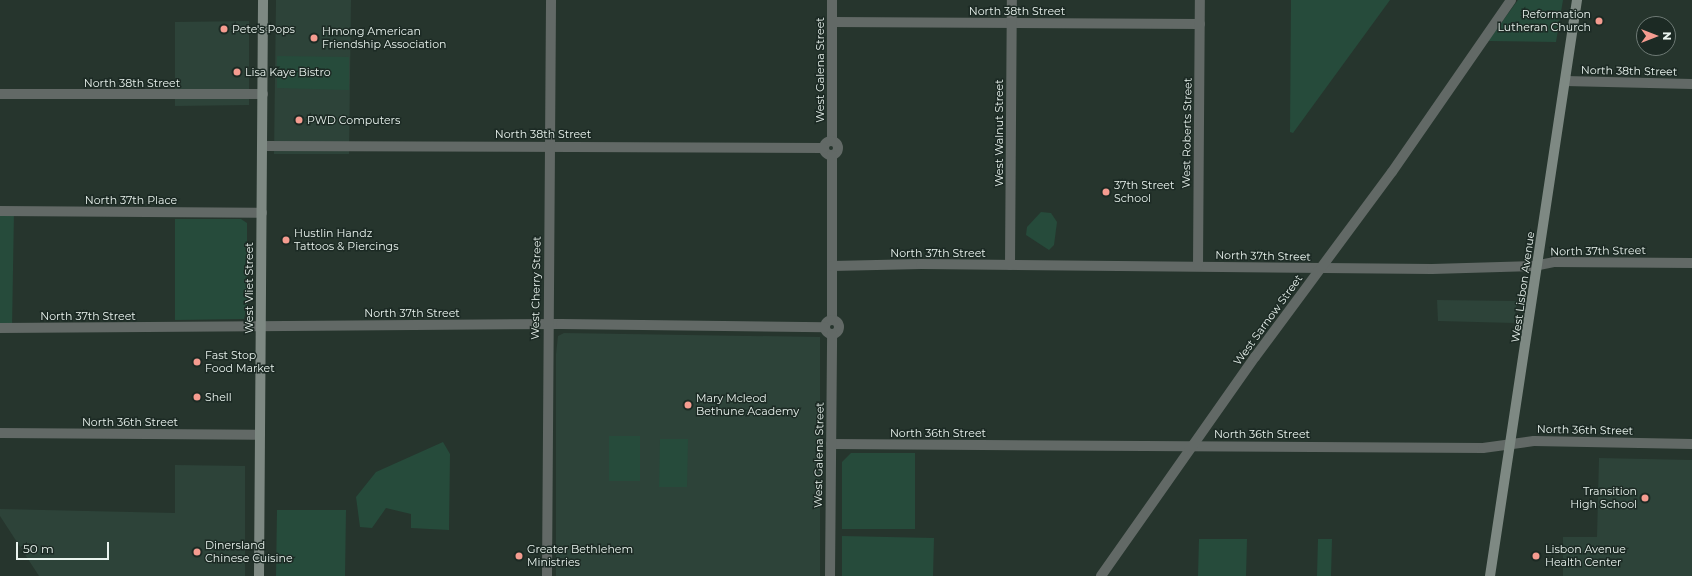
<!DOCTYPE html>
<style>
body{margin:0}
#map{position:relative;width:1692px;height:576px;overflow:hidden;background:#26352d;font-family:Montserrat,sans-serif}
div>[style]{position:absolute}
.built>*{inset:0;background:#2d4339}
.green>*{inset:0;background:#264b3b}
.street>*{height:10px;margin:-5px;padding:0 5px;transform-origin:5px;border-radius:5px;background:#626966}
.street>.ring{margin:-5px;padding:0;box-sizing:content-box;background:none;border:10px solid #626966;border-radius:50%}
.secondary>*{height:10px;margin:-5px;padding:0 5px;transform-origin:5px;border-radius:5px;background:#7e8983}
.dots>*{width:11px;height:11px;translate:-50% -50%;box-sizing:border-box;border:2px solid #1c2a24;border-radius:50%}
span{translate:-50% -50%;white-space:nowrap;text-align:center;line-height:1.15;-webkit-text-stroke:3px #1c2a24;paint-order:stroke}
.street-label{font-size:11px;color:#e9f3ee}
.poi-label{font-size:11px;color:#e9f3ee}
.right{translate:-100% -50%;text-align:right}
.left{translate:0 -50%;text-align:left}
.north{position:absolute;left:1636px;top:16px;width:40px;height:40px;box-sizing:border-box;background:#1c2a24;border:1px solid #6e7a75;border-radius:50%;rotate:90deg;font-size:11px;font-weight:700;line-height:16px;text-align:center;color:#e9f3ee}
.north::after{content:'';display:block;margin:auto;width:14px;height:18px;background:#f59c90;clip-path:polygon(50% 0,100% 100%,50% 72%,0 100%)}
.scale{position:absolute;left:16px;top:542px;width:93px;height:18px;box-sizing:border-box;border:2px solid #e9f3ee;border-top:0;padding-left:5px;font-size:12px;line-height:14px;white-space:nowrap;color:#e9f3ee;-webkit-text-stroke:3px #1c2a24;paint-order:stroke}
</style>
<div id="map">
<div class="built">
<div style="clip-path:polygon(276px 0,351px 0,349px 154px,274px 154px)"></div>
<div style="clip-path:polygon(249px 21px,249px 105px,175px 106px,175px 22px)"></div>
<div style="clip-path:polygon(1437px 300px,1517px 301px,1514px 323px,1438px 321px)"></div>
<div style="clip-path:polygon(564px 333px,820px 337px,820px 576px,556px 576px,556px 354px,558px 336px)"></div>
<div style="clip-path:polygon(1599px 458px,1692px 460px,1692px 576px,1563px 576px,1563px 537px,1597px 537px)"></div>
<div style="clip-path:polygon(175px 465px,245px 466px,245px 576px,39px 576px,0 516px,0 509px,175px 513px)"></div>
</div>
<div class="green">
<div style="clip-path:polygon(1291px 0,1390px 0,1293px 133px,1290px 132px)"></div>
<div style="clip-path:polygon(1518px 0,1563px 0,1556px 42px,1488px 41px)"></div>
<div style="clip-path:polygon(277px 56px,349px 57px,349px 90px,277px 88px)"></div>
<div style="clip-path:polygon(0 211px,14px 211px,12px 328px,0 328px)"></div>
<div style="clip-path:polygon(1041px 212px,1051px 213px,1057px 222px,1054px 245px,1049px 250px,1026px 235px,1027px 227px)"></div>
<div style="clip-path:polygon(175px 219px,241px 219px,247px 223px,247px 306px,244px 319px,175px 320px)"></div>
<div style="clip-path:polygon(609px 436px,640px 436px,640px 481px,609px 481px)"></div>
<div style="clip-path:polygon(660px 439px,688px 439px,687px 487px,659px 487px)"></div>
<div style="clip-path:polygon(443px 442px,450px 454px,449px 530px,411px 528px,411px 514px,386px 508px,372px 528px,360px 527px,356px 497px,376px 472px)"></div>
<div style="clip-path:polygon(851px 453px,915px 453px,915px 529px,842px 529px,842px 462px)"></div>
<div style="clip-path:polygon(277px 510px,346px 510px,345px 576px,276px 576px)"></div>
<div style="clip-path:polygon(842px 536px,934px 538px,933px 576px,842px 576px)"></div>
<div style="clip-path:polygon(1199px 539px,1247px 539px,1246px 576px,1198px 576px)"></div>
<div style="clip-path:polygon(1318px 539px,1332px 539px,1331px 576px,1317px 576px)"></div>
</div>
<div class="street">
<div style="left:833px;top:22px;width:367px;rotate:0.3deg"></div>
<div style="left:1565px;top:81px;width:127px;rotate:1.4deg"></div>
<div style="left:0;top:94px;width:263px"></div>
<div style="left:832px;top:141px;width:141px;rotate:-90deg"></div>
<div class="ring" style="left:824px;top:141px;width:4px;height:4px"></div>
<div style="left:262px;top:146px;width:562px;rotate:0.2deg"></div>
<div style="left:832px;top:155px;width:165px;rotate:90deg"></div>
<div style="left:0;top:211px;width:262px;rotate:0.4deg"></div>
<div style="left:1010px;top:265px;width:265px;rotate:-89.6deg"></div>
<div style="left:832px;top:266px;width:89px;rotate:-1.3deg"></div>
<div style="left:921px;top:264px;width:511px;rotate:0.56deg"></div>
<div style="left:1432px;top:269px;width:102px;rotate:-1.7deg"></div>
<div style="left:1534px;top:266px;width:20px;rotate:-11deg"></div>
<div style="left:1554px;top:262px;width:138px;rotate:0.4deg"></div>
<div style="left:1198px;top:266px;width:266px;rotate:-89.6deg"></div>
<div class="ring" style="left:825px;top:320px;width:4px;height:4px"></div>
<div style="left:0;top:328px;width:561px;rotate:-0.41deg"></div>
<div style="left:561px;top:324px;width:264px;rotate:0.7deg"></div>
<div style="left:0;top:433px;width:260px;rotate:0.4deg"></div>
<div style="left:831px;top:444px;width:652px;rotate:0.35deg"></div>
<div style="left:1483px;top:448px;width:51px;rotate:-7.8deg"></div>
<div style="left:1534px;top:441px;width:158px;rotate:1.1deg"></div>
<div style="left:547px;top:576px;width:576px;rotate:-89.6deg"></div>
<div style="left:830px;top:576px;width:242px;rotate:-89.5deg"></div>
<div style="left:1101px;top:576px;width:268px;rotate:-54.9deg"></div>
<div style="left:1255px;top:357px;width:230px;rotate:-53.5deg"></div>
<div style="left:1392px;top:172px;width:209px;rotate:-55.3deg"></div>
</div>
<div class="secondary">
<div style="left:259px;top:576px;width:576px;rotate:-89.6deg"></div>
<div style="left:1490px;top:576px;width:583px;rotate:-81.41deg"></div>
</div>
<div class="dots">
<div style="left:1599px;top:21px;background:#f59c90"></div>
<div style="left:224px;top:29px;background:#f59c90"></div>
<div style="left:314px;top:38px;background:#f59c90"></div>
<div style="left:237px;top:72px;background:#f59c90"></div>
<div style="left:299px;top:120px;background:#f59c90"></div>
<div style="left:1106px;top:192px;background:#f59c90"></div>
<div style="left:286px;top:240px;background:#f59c90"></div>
<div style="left:197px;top:362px;background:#f59c90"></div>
<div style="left:197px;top:397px;background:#f59c90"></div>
<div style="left:688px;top:405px;background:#f59c90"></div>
<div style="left:1645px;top:498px;background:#f59c90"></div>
<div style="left:197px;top:552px;background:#f59c90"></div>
<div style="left:519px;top:556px;background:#f59c90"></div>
<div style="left:1536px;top:556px;background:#f59c90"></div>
</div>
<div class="street-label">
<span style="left:1017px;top:11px">North 38th Street</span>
<span style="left:820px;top:70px;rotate:-90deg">West Galena Street</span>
<span style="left:1629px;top:71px;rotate:1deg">North 38th Street</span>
<span style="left:132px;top:83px">North 38th Street</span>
<span style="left:999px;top:133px;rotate:-90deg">West Walnut Street</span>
<span style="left:1187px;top:133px;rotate:-89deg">West Roberts Street</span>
<span style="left:543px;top:134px">North 38th Street</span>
<span style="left:131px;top:200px">North 37th Place</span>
<span style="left:1598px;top:251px;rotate:-1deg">North 37th Street</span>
<span style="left:938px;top:253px">North 37th Street</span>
<span style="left:1263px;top:256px;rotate:1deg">North 37th Street</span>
<span style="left:1523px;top:287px;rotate:-82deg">West Lisbon Avenue</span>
<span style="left:249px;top:288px;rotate:-90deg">West Vliet Street</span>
<span style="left:536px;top:288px;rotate:-89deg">West Cherry Street</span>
<span style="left:412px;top:313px">North 37th Street</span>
<span style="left:88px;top:316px">North 37th Street</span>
<span style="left:1268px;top:320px;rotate:-54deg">West Sarnow Street</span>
<span style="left:130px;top:422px">North 36th Street</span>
<span style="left:1585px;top:430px;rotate:1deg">North 36th Street</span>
<span style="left:938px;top:433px">North 36th Street</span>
<span style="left:1262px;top:434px">North 36th Street</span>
<span style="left:819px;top:455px;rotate:-89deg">West Galena Street</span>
</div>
<div class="poi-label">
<span class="right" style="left:1591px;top:21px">Reformation<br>Lutheran Church</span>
<span class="left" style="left:232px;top:29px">Pete's Pops</span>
<span class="left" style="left:322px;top:38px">Hmong American<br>Friendship Association</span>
<span class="left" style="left:245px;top:72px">Lisa Kaye Bistro</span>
<span class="left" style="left:307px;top:120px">PWD Computers</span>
<span class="left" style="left:1114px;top:192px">37th Street<br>School</span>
<span class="left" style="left:294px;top:240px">Hustlin Handz<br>Tattoos &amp; Piercings</span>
<span class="left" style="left:205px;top:362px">Fast Stop<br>Food Market</span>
<span class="left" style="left:205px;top:397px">Shell</span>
<span class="left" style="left:696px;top:405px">Mary Mcleod<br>Bethune Academy</span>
<span class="right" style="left:1637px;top:498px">Transition<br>High School</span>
<span class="left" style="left:205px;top:552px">Dinersland<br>Chinese Cuisine</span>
<span class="left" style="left:527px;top:556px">Greater Bethlehem<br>Ministries</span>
<span class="left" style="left:1545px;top:556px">Lisbon Avenue<br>Health Center</span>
</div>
<div class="north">N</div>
<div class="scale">50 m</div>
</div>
